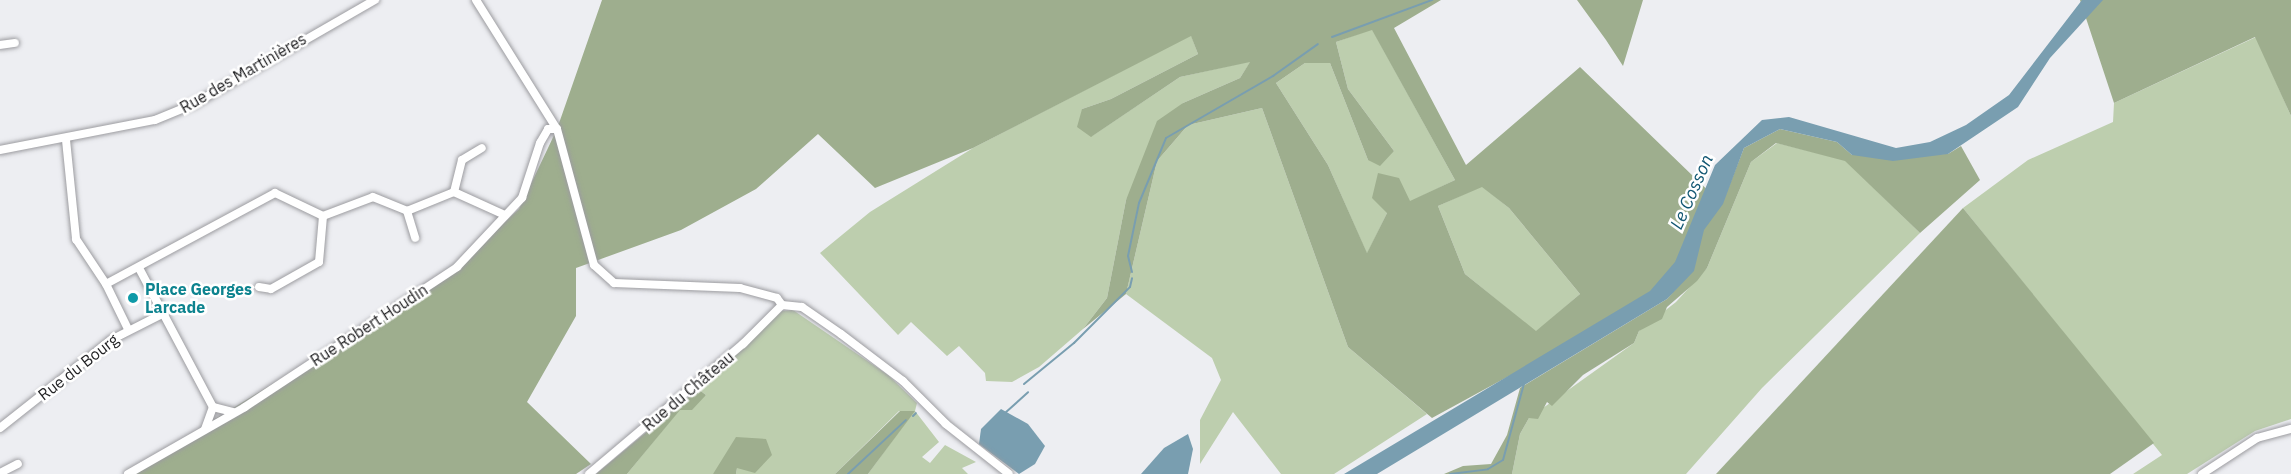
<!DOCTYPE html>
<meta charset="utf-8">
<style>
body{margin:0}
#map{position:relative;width:2291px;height:474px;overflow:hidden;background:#edeef2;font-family:"IBM Plex Sans",sans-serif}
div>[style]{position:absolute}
.green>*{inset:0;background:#bdceae}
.forest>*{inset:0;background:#9eae8e}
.water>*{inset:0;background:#799eb0}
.stream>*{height:2px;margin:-1px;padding:0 1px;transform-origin:1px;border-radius:1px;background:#799eb0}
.roads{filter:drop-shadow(0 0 2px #9c9ca0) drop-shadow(0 0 2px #9c9ca0)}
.street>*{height:8px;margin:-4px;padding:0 4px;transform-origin:4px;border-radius:4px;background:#fff}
.dots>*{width:16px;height:16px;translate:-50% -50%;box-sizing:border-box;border:3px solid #fff;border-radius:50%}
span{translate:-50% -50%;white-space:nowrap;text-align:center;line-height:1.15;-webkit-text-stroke:5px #fff;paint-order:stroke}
.street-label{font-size:16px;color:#232325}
.culture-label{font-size:16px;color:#0d838f;font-weight:700}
.left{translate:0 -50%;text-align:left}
.water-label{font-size:18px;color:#125773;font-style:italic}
</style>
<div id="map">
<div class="green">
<div style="clip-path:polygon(1372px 29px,1455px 180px,1387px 213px,1367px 254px,1328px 165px,1276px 83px,1305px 63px,1330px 63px,1368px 160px,1394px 151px,1348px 89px,1336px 42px)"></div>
<div style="clip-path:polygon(1191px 35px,1198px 54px,1111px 99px,1082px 109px,1092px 136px,1180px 77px,1251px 61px,1240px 78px,1183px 103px,1126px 200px,1107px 298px,1083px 329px,1039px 367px,1012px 382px,986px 381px,985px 373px,959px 346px,947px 356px,911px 322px,898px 335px,820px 253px,870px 212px,973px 148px)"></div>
<div style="clip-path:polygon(2256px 37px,2291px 116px,2291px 419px,2255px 431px,2187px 474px,2133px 474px,2162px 455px,1963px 208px,2028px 160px,2113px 122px,2114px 103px)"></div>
<div style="clip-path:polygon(1262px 108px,1348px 347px,1427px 414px,1334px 474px,1281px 474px,1233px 412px,1200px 464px,1200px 420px,1221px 380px,1212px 358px,1126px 294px,1157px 161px,1188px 125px)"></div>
<div style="clip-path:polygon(1777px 143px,1845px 160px,1920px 233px,1762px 388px,1686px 474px,1512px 474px,1520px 434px,1529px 418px,1634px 343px,1639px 331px,1676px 302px,1707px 268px,1751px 162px)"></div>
<div style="clip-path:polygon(1482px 186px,1509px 208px,1580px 294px,1536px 332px,1465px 274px,1438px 206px)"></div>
<div style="clip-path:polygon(793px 310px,888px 375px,917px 403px,915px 411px,939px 442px,922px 457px,930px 463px,945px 445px,976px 462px,962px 468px,968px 474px,868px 474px,914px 411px,899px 411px,835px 474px,736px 474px,737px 468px,772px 455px,713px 474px,627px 474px,680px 409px,706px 395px,698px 389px,782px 311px)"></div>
</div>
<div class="forest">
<div style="clip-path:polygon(evenodd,602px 0,1441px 0,1394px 28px,1466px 165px,1580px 67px,1722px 204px,1744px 148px,1780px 129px,1837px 142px,1852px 155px,1948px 154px,1961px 146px,1980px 180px,1920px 233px,1845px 161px,1776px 143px,1751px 162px,1707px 268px,1697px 281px,1667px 307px,1662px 319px,1639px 331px,1634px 343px,1583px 375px,1552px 406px,1547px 402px,1538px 419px,1529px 418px,1520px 434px,1512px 474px,1444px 474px,1463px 466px,1491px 464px,1507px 435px,1520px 388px,1667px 299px,1683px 281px,1432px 418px,1348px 347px,1262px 108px,1188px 125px,1157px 161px,1126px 294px,1083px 329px,1107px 298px,1126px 200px,1157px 121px,1183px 103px,1240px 78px,1250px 62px,1180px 77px,1091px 137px,1077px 127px,1082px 109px,1111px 99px,1198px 54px,1191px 36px,973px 148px,875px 188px,818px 134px,756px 189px,681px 230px,576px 268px,576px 316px,527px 402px,591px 464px,576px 474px,125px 474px,438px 283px,519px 209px,557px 129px,602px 0,1372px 30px,1455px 180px,1410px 201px,1399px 178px,1378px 173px,1372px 198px,1387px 213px,1367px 253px,1328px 165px,1276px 83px,1305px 63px,1330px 63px,1368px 160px,1380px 166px,1394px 151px,1348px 89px,1336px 42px,1372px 30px,602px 0,1482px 187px,1509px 208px,1580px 294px,1536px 331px,1465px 274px,1438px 206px,1482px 187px)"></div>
<div style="clip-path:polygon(1577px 0,1643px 0,1623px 66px,1606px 40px)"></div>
<div style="clip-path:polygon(2080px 0,2291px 0,2291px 116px,2255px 37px,2114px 103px)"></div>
<div style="clip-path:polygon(1963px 208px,2154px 443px,2110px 474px,1716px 474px)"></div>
<div style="clip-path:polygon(698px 389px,706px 395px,692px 410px,680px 410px,627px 474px,596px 474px)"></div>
<div style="clip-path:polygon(900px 411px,915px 411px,868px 474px,835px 474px)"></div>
<div style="clip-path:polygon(736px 437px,766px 439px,772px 455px,755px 473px,737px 468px,736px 474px,713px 474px)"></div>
</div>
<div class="water">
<div style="clip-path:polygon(2082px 0,2103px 0,2050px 58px,2018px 107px,1948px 154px,1893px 161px,1852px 155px,1837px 142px,1780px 129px,1744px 148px,1723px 204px,1704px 230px,1694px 271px,1667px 299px,1377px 474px,1344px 474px,1650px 291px,1675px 262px,1715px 165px,1762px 120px,1789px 117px,1896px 148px,1930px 142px,1966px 125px,2009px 95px)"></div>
<div style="clip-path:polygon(1001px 409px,1028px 424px,1045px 446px,1035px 464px,1019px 474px,979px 444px,981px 429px)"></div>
<div style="clip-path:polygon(1188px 434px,1193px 449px,1188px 474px,1141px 474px,1164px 448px)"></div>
</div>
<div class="stream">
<div style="left:1332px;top:37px;width:107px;rotate:-20.3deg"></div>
<div style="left:1132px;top:272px;width:16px;rotate:-104deg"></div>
<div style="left:1128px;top:256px;width:54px;rotate:-78.3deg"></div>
<div style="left:1139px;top:203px;width:70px;rotate:-67.4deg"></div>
<div style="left:1166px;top:138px;width:124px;rotate:-30.1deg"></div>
<div style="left:1273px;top:76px;width:55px;rotate:-35.4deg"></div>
<div style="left:1024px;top:384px;width:65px;rotate:-39.4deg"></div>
<div style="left:1074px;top:343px;width:79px;rotate:-45deg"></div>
<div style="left:1130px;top:287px;width:9px;rotate:-77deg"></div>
<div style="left:1005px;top:413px;width:31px;rotate:-42deg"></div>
<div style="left:913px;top:416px;width:4px;rotate:-45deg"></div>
<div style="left:848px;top:474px;width:79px;rotate:-43deg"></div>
<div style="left:1450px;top:474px;width:38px;rotate:-7deg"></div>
<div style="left:1488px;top:469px;width:17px;rotate:-31deg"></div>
<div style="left:1503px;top:460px;width:79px;rotate:-74.6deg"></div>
</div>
<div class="roads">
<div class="street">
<div style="left:476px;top:0;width:152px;rotate:57.9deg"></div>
<div style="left:557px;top:129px;width:141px;rotate:74.8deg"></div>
<div style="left:594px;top:265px;width:27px;rotate:42deg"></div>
<div style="left:614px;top:283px;width:126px;rotate:2.3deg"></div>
<div style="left:740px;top:288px;width:38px;rotate:15deg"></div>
<div style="left:777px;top:298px;width:9px;rotate:54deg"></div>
<div style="left:0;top:45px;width:15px;rotate:-8deg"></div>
<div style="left:66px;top:140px;width:100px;rotate:84.2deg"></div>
<div style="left:76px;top:239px;width:54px;rotate:56.3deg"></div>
<div style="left:106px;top:284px;width:50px;rotate:63.9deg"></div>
<div style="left:0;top:150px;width:158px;rotate:-11deg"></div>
<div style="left:155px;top:120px;width:42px;rotate:-22.3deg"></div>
<div style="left:194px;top:104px;width:209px;rotate:-29.9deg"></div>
<div style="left:454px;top:192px;width:33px;rotate:-76deg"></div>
<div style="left:462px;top:160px;width:23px;rotate:-31deg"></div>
<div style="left:407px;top:211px;width:28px;rotate:73deg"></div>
<div style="left:139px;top:268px;width:157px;rotate:62deg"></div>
<div style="left:213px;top:407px;width:21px;rotate:14deg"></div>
<div style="left:106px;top:284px;width:192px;rotate:-28.3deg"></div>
<div style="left:275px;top:193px;width:53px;rotate:25.6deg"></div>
<div style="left:323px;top:216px;width:53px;rotate:-20.8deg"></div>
<div style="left:373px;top:197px;width:37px;rotate:22deg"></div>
<div style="left:407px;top:211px;width:51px;rotate:-22deg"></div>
<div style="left:454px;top:192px;width:56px;rotate:24.3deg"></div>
<div style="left:259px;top:287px;width:12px;rotate:9deg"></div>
<div style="left:271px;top:289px;width:55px;rotate:-29.4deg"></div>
<div style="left:319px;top:262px;width:46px;rotate:-85deg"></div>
<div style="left:782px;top:305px;width:20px;rotate:6deg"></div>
<div style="left:802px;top:307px;width:47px;rotate:34.7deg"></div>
<div style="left:841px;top:334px;width:78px;rotate:37.2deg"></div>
<div style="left:903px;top:381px;width:61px;rotate:45deg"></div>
<div style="left:946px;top:424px;width:80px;rotate:38.4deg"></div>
<div style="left:0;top:428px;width:142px;rotate:-38.4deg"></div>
<div style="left:111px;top:340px;width:57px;rotate:-27deg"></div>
<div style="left:205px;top:429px;width:23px;rotate:-70deg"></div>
<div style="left:0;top:473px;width:20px;rotate:-27deg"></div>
<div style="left:128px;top:474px;width:135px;rotate:-29.8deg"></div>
<div style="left:245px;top:407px;width:254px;rotate:-33.4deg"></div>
<div style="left:457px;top:267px;width:95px;rotate:-46.7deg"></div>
<div style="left:522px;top:198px;width:58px;rotate:-71.9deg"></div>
<div style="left:540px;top:143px;width:16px;rotate:-60deg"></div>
<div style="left:548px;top:129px;width:9px"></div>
<div style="left:589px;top:474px;width:202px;rotate:-40.2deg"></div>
<div style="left:743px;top:344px;width:55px;rotate:-45deg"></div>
<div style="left:2202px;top:474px;width:66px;rotate:-33.2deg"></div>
<div style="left:2257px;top:438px;width:35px;rotate:-15deg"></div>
</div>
</div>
<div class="dots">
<div style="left:133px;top:298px;background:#0f9aa8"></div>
</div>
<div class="street-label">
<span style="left:243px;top:73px;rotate:-30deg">Rue des Martinières</span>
<span style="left:369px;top:325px;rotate:-33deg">Rue Robert Houdin</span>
<span style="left:78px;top:367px;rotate:-38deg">Rue du Bourg</span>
<span style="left:688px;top:391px;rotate:-40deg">Rue du Château</span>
</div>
<div class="culture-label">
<span class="left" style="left:145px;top:298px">Place Georges<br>Larcade</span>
</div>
<div class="water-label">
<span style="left:1692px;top:192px;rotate:-66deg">Le Cosson</span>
</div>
</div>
